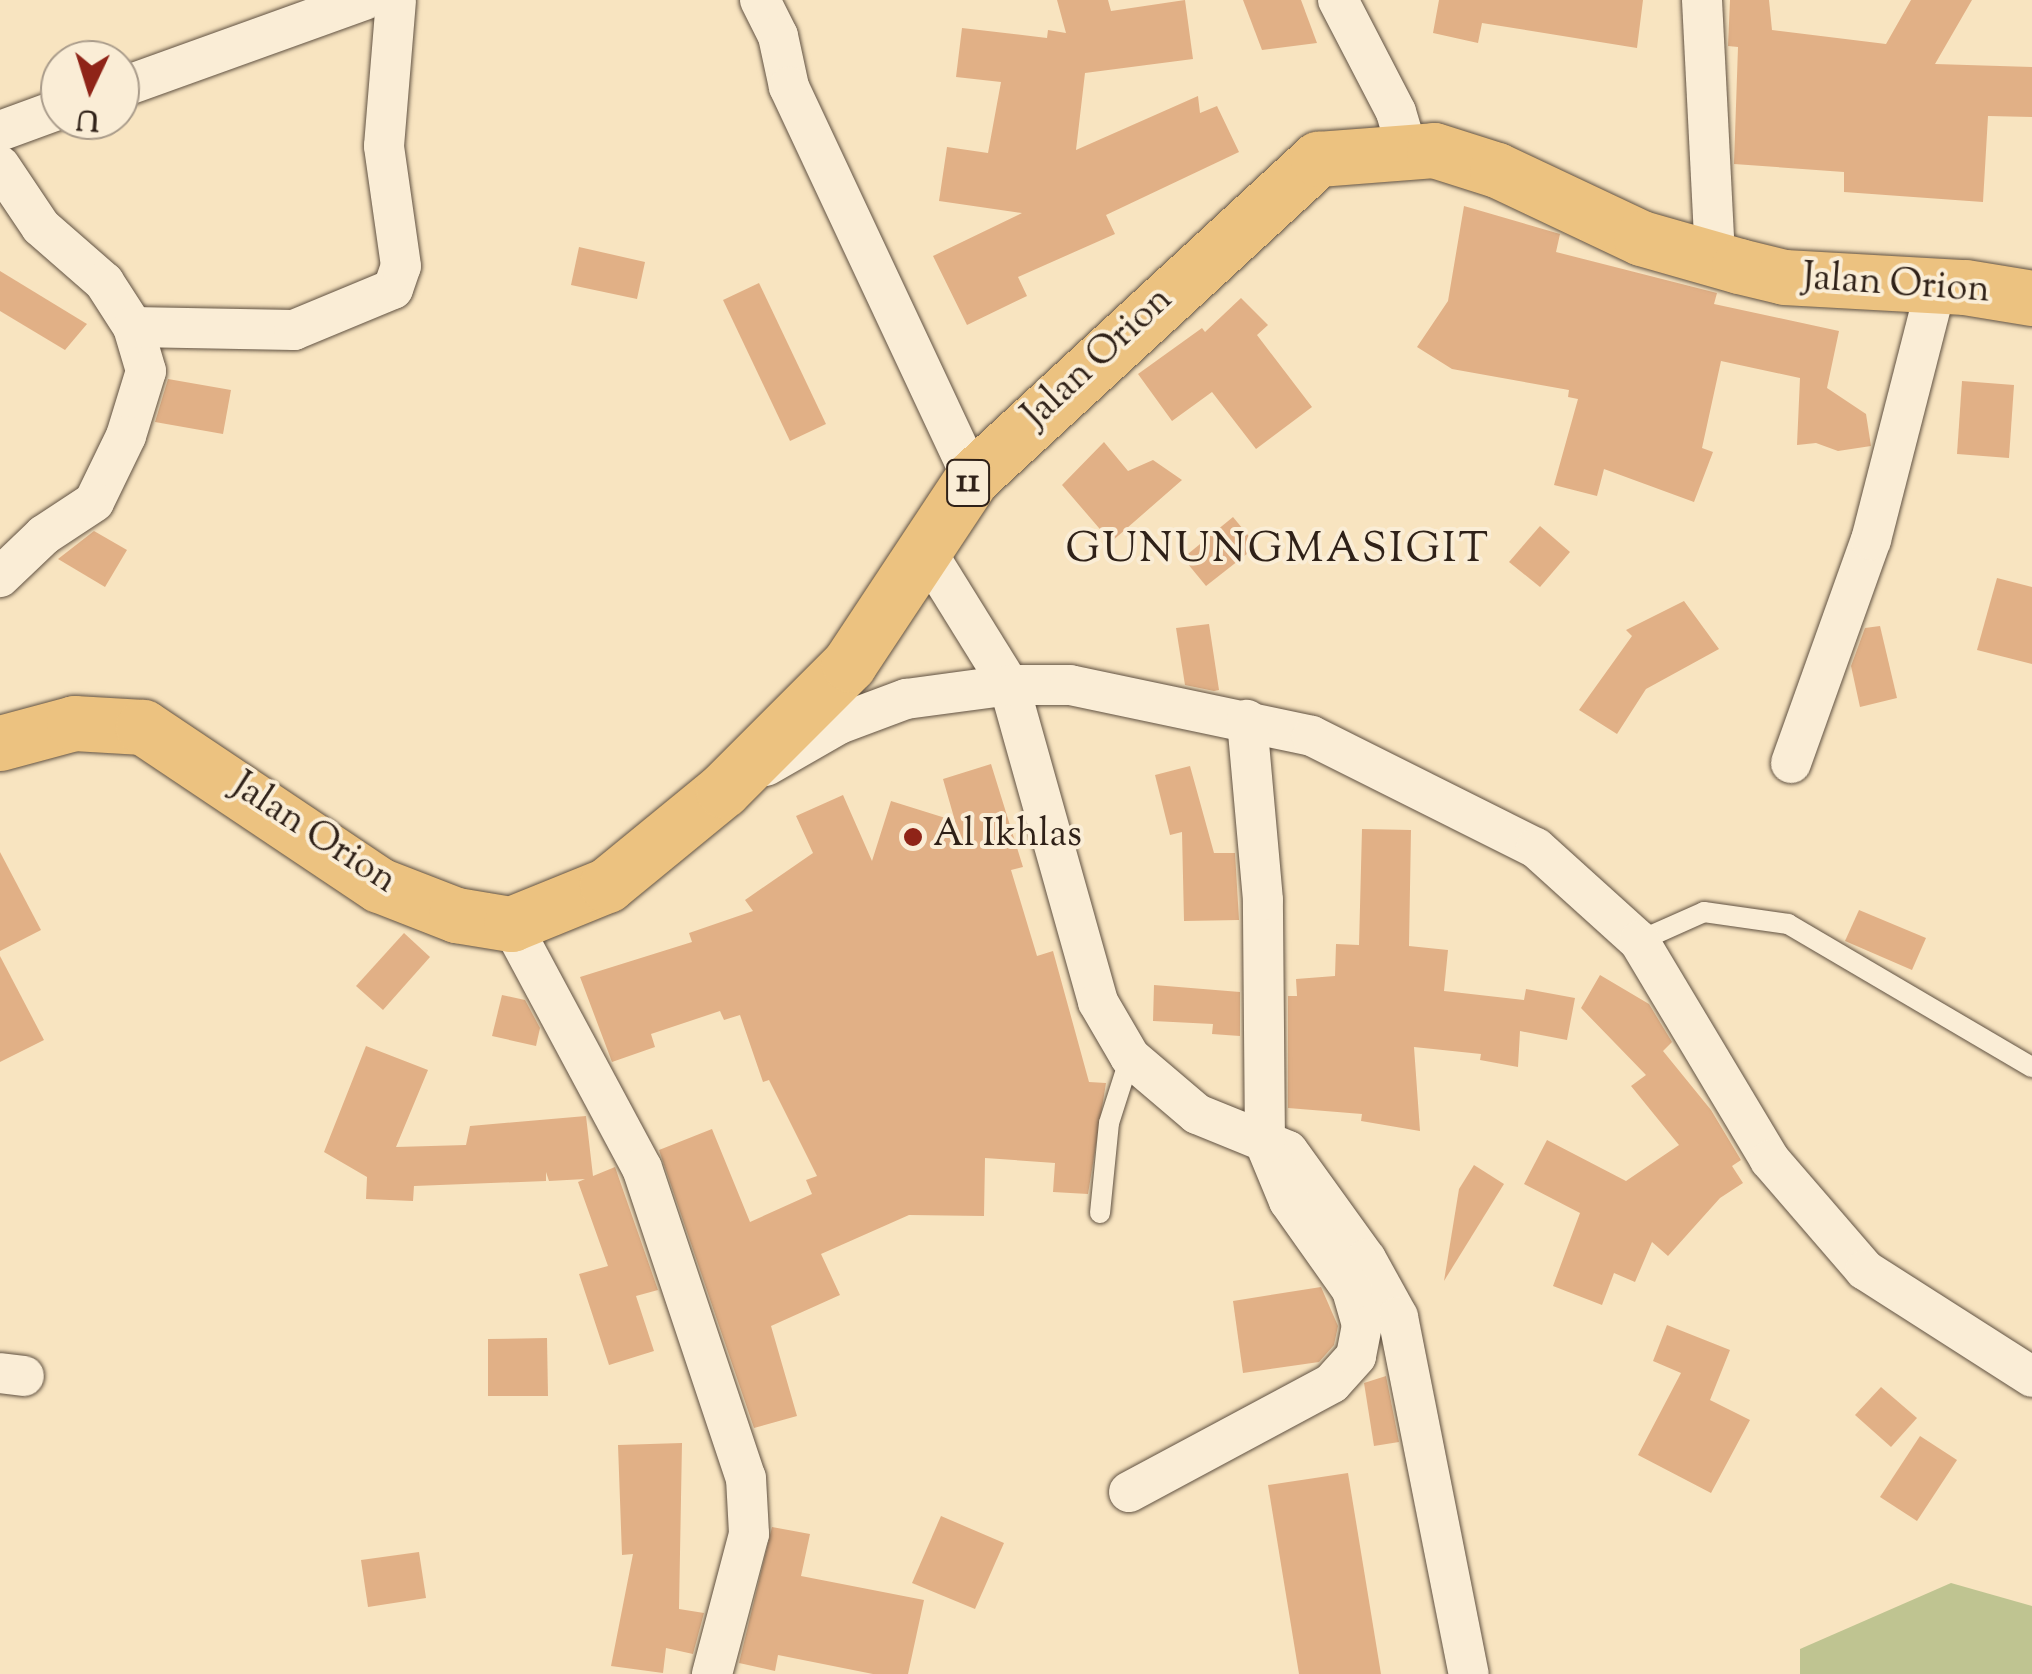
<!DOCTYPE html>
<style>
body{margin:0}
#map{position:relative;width:2032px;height:1674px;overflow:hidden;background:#f8e4c0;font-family:"Sorts Mill Goudy",serif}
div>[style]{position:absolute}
.green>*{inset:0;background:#bfc491}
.building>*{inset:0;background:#e1b086}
.roads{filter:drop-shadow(0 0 2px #615242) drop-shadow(0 0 2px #615242)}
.service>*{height:20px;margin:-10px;padding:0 10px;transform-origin:10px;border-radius:10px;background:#faedd6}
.minor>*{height:40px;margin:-20px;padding:0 20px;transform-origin:20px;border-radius:20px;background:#faedd6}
.trunk>*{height:55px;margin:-27.5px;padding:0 27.5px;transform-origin:27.5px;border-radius:27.5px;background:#ecc280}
.dots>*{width:28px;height:28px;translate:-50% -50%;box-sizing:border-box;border:5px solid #faedd6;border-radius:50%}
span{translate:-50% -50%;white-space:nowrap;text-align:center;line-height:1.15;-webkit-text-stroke:8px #faedd6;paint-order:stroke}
.shield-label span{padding:2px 8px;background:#faedd6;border:2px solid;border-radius:8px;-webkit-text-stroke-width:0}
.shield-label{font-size:35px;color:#2f2118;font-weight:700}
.street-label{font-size:38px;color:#2f2118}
.poi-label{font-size:38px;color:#2f2118}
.left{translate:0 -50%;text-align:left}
.quarter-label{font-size:42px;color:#2f2118;letter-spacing:2.5px}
.north{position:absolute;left:40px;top:40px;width:100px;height:100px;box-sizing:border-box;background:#faedd6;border:2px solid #a99b8a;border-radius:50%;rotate:184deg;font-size:28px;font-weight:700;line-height:40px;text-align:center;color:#2f2118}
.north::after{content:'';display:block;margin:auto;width:35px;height:45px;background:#8f2418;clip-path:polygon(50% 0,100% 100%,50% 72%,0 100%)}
</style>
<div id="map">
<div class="green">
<div style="clip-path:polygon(1951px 1583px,2032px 1606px,2032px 1674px,1800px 1674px,1800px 1649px)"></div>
</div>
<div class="building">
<div style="clip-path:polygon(1057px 0,1108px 0,1111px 11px,1185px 0,1193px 59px,1085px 73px,1076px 150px,1198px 96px,1200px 113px,1217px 106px,1239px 152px,1106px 215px,1115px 234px,1018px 277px,1027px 296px,967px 325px,933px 256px,1022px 213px,939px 201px,947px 147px,988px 153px,1001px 82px,956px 77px,962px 28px,1047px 38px,1048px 30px,1066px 33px)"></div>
<div style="clip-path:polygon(1243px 0,1301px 0,1317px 43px,1262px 50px)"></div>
<div style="clip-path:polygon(1439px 0,1643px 0,1637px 48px,1482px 23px,1478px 43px,1433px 33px)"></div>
<div style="clip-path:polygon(1730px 0,1769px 0,1772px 30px,1886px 44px,1911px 0,1972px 0,1935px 64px,2032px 67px,2032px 117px,1988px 116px,1983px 202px,1844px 192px,1844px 172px,1734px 164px,1738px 47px,1728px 46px)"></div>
<div style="clip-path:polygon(1464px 206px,1560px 234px,1556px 252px,1717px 293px,1714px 304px,1839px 331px,1827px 388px,1866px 414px,1871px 446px,1838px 451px,1816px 443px,1797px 445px,1800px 378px,1721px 361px,1702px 448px,1713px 452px,1694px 502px,1604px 469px,1597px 496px,1554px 485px,1578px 399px,1568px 397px,1569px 390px,1452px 369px,1417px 347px,1448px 301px)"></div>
<div style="clip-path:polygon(579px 247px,645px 262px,637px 299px,571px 285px)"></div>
<div style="clip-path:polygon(0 271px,87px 324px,65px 350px,0 311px)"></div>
<div style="clip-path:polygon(759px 283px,826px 424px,790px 441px,723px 300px)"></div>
<div style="clip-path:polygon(1241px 298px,1268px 325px,1257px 335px,1312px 407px,1256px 449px,1212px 392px,1172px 421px,1138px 374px,1202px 328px,1205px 332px)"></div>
<div style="clip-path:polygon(168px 379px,231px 390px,223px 434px,155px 422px)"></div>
<div style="clip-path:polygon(1962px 381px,2014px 385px,2009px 458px,1957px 454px)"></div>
<div style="clip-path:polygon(1104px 442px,1128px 471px,1153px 460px,1182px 480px,1111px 542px,1062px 485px)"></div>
<div style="clip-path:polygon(1233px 517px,1257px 546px,1206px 586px,1183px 558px)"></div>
<div style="clip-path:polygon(1540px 526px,1570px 552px,1540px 587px,1509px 562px)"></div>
<div style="clip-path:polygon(94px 531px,127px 550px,105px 587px,58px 559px)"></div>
<div style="clip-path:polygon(1997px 578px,2032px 587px,2032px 664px,1977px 650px)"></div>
<div style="clip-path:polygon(1684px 601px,1719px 649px,1646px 689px,1617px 734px,1579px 710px,1632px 636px,1626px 630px)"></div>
<div style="clip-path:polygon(1209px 624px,1219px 690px,1214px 691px,1185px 685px,1176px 628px)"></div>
<div style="clip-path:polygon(1880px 626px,1897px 698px,1860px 707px,1851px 666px,1865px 628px)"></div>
<div style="clip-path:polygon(991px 764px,1023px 867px,1011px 870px,1037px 956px,1053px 951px,1089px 1082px,1106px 1083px,1088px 1194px,1053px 1192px,1055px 1163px,985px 1158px,984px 1216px,909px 1215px,821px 1254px,840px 1295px,771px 1326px,797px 1416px,754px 1428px,659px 1150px,712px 1129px,750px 1222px,812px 1194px,806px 1180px,817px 1176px,769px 1080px,763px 1082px,740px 1015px,724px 1020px,720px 1011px,651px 1034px,655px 1047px,612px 1062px,580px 977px,692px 942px,689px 933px,753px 911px,745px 900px,813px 853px,796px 816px,843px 795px,872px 861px,891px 801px,955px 821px,943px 779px)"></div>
<div style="clip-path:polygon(1190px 766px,1214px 853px,1235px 853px,1239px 920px,1184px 921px,1182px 832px,1170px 835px,1155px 775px)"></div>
<div style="clip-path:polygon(1362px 829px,1411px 830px,1409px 946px,1448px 950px,1444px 991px,1524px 1000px,1526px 989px,1575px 998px,1567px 1040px,1520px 1031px,1518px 1067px,1480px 1060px,1481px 1054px,1414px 1047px,1420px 1131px,1361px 1121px,1362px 1114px,1288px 1108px,1288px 996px,1297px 996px,1296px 979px,1335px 976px,1336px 944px,1359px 945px)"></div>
<div style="clip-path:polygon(0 852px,41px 930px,0 951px)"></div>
<div style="clip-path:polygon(1859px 910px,1926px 938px,1912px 970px,1845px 941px)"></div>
<div style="clip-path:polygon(404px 933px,430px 957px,383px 1010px,356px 986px)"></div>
<div style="clip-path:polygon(0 956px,44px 1040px,0 1062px)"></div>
<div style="clip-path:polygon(1600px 975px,1649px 1004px,1672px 1042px,1663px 1051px,1711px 1110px,1741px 1160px,1732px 1166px,1743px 1183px,1720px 1198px,1668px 1256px,1652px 1242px,1635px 1282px,1614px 1273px,1602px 1305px,1553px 1286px,1580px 1213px,1524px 1184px,1547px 1140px,1626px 1181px,1679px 1145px,1631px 1086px,1646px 1075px,1581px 1008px)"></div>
<div style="clip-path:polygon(1154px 985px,1240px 992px,1240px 1036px,1212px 1034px,1213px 1024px,1153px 1021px)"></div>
<div style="clip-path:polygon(502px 995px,525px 1000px,540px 1028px,536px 1046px,492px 1036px)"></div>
<div style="clip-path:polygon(366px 1046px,428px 1070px,396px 1147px,466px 1145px,470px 1126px,586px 1116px,593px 1176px,615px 1167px,658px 1290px,636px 1296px,654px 1351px,609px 1365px,579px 1274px,608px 1266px,578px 1182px,585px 1179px,549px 1181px,546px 1172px,546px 1181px,414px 1186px,413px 1201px,366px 1199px,367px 1177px,324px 1152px)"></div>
<div style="clip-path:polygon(1474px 1165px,1504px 1184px,1444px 1281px,1459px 1189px)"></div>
<div style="clip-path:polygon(1321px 1287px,1338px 1326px,1334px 1345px,1319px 1362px,1243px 1373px,1233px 1301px)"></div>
<div style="clip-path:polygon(1667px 1325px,1730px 1350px,1710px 1400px,1750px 1420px,1711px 1493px,1638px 1455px,1681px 1373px,1653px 1361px)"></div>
<div style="clip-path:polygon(547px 1338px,548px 1396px,488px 1396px,488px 1339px)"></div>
<div style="clip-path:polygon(1386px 1376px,1399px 1442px,1374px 1446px,1364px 1383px)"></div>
<div style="clip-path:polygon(1881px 1387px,1917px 1418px,1891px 1447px,1855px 1415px)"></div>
<div style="clip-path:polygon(1920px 1436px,1957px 1460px,1917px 1521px,1880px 1497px)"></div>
<div style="clip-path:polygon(682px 1443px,679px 1609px,704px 1613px,693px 1654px,666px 1648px,663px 1673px,611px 1666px,633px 1554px,622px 1555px,618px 1445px)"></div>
<div style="clip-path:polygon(1348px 1473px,1381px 1674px,1299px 1674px,1268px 1485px)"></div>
<div style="clip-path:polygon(941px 1516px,1004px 1543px,975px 1609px,912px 1583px)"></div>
<div style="clip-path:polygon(772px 1527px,810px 1534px,801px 1576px,924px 1600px,908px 1674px,873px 1674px,778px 1655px,775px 1671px,739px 1663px)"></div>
<div style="clip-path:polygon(419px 1552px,426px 1598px,368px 1607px,361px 1560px)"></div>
</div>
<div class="roads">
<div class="service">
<div style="left:1639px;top:941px;width:71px;rotate:-24deg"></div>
<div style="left:1704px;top:912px;width:85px;rotate:8.1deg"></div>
<div style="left:1788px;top:924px;width:283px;rotate:30.4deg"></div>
<div style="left:1100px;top:1213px;width:90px;rotate:-84.3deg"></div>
<div style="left:1109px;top:1123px;width:69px;rotate:-72.3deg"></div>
</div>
<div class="minor">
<div style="left:760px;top:0;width:40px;rotate:63.4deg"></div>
<div style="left:778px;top:36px;width:52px;rotate:77.8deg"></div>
<div style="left:789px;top:87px;width:432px;rotate:64.9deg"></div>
<div style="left:1338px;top:0;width:126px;rotate:62.6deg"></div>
<div style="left:1396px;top:112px;width:46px;rotate:73.5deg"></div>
<div style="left:1702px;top:0;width:260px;rotate:87.1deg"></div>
<div style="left:120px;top:88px;width:259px;rotate:-19.8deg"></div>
<div style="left:0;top:131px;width:64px;rotate:-20.1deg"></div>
<div style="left:0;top:166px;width:73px;rotate:56.1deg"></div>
<div style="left:41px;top:227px;width:84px;rotate:41.1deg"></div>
<div style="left:104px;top:282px;width:54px;rotate:57.2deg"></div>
<div style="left:133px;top:327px;width:46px;rotate:73.5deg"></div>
<div style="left:146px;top:371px;width:68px;rotate:107.1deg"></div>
<div style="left:126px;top:436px;width:73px;rotate:115.9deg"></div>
<div style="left:94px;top:502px;width:60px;rotate:146.6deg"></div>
<div style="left:44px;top:535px;width:61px;rotate:136.3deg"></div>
<div style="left:133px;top:327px;width:161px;rotate:1.1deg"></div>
<div style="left:294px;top:330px;width:107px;rotate:-22.5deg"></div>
<div style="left:393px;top:289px;width:24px;rotate:-71deg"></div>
<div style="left:401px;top:266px;width:121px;rotate:-98.1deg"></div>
<div style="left:384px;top:146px;width:146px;rotate:-85.3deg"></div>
<div style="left:924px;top:548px;width:161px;rotate:58.2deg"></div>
<div style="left:1009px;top:685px;width:329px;rotate:74.3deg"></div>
<div style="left:1098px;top:1002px;width:64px;rotate:59.8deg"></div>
<div style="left:1130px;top:1057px;width:88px;rotate:40.4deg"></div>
<div style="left:1197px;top:1114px;width:98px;rotate:22.1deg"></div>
<div style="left:1288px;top:1151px;width:133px;rotate:54.2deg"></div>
<div style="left:1366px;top:1259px;width:66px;rotate:61.1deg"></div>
<div style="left:1398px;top:1317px;width:364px;rotate:78.8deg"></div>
<div style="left:1791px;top:763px;width:237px;rotate:-70.3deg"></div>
<div style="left:1871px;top:540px;width:261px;rotate:-75.6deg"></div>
<div style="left:766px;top:766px;width:84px;rotate:-29.9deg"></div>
<div style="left:839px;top:724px;width:72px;rotate:-20.5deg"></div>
<div style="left:906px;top:699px;width:104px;rotate:-7.7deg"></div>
<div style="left:1009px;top:685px;width:61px"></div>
<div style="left:1070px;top:685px;width:247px;rotate:11.9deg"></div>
<div style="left:1312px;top:736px;width:250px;rotate:26.6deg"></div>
<div style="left:1536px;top:848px;width:139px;rotate:42.1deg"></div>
<div style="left:1639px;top:941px;width:255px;rotate:59.1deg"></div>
<div style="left:1770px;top:1160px;width:145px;rotate:49.2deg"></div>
<div style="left:1865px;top:1270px;width:198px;rotate:32.6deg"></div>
<div style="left:511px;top:924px;width:277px;rotate:61.8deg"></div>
<div style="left:642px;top:1168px;width:327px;rotate:71.5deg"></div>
<div style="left:746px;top:1478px;width:56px;rotate:86.9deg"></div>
<div style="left:749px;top:1534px;width:145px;rotate:104.8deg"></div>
<div style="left:0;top:1373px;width:24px;rotate:7deg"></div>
<div style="left:1129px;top:1492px;width:230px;rotate:-28.2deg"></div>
<div style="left:1332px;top:1383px;width:36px;rotate:-48deg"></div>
<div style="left:1356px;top:1356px;width:32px;rotate:-79deg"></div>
<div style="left:1362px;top:1325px;width:36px;rotate:-106deg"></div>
<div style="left:1352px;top:1290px;width:109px;rotate:-125.3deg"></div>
<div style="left:1289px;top:1201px;width:63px;rotate:-112.5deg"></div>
<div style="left:1265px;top:1143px;width:243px;rotate:-90.5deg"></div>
<div style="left:1263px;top:900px;width:181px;rotate:-95.1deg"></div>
</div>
<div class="trunk">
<div style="left:0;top:743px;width:77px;rotate:-15.1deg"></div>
<div style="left:74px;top:723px;width:69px;rotate:3.3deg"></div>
<div style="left:143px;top:727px;width:284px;rotate:33.8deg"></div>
<div style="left:379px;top:885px;width:83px;rotate:21.3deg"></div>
<div style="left:456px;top:915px;width:56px;rotate:9.3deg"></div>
<div style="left:511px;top:924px;width:104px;rotate:-22.1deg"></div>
<div style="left:607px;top:885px;width:150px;rotate:-39.3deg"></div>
<div style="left:723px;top:790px;width:178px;rotate:-45deg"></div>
<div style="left:849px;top:664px;width:223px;rotate:-56.5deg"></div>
<div style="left:972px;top:478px;width:471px;rotate:-42.7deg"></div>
<div style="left:1318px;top:159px;width:116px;rotate:-4.4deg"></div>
<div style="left:1434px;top:150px;width:66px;rotate:17.6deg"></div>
<div style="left:1497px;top:170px;width:159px;rotate:25.3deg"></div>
<div style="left:1641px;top:238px;width:102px;rotate:15.9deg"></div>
<div style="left:1739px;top:266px;width:46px;rotate:13.7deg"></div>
<div style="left:1784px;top:277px;width:181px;rotate:3.2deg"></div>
<div style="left:1965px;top:287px;width:68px;rotate:9.3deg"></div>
</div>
</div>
<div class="dots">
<div style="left:913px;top:837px;background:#8f2418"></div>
</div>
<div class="shield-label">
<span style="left:968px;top:483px">11</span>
</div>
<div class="street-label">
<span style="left:1896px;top:286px;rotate:4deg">Jalan Orion</span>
<span style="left:1099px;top:359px;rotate:-43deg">Jalan Orion</span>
<span style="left:313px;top:835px;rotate:33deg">Jalan Orion</span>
</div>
<div class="poi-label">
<span class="left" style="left:933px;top:837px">Al Ikhlas</span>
</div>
<div class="quarter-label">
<span style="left:1278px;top:551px">GUNUNGMASIGIT</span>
</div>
<div class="north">U</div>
</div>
